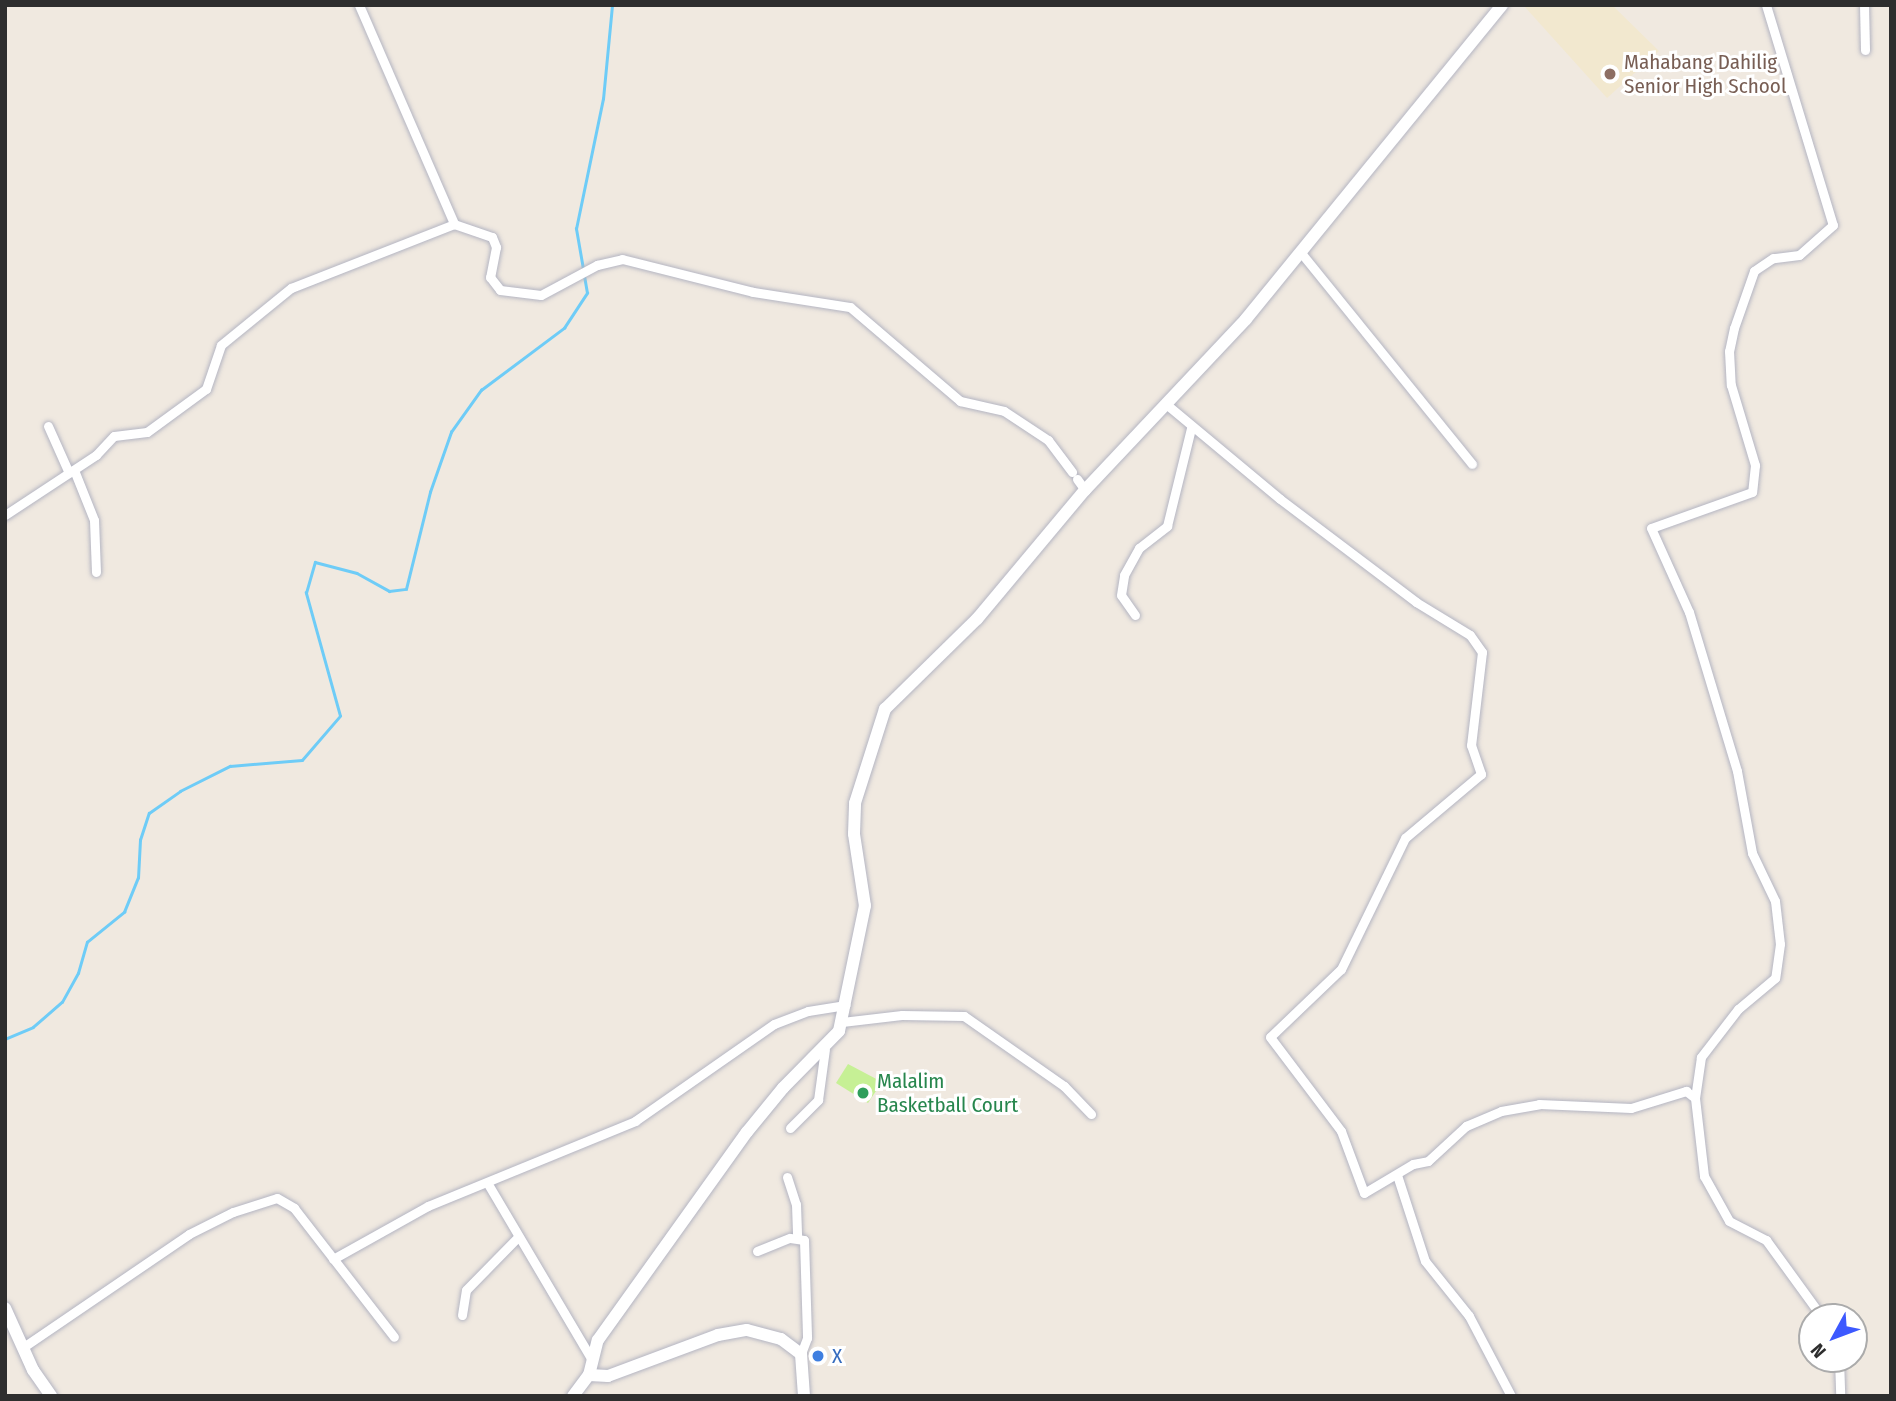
<!DOCTYPE html>
<style>
body{margin:0}
#map{position:relative;width:1896px;height:1401px;overflow:hidden;background:#f0e9e0;font-family:"Fira Sans Condensed",sans-serif}
div>[style]{position:absolute}
.education>*{inset:0;background:#f2e8cf}
.pitch>*{inset:0;background:#c6f095}
.stream>*{height:2.5px;margin:-1.25px;padding:0 1.25px;transform-origin:1.25px;border-radius:1.25px;background:#6eccf7}
.roads{filter:drop-shadow(0 0 2px #b4b5c2) drop-shadow(0 0 2px #b4b5c2)}
.street>*{height:9px;margin:-4.5px;padding:0 4.5px;transform-origin:4.5px;border-radius:4.5px;background:#fff}
.secondary>*{height:12px;margin:-6px;padding:0 6px;transform-origin:6px;border-radius:6px;background:#fff}
.dots>*{width:19px;height:19px;translate:-50% -50%;box-sizing:border-box;border:4px solid #fff;border-radius:50%}
span{translate:-50% -50%;white-space:nowrap;text-align:center;line-height:1.15;-webkit-text-stroke:6px #fff;paint-order:stroke}
.education-label{font-size:21px;color:#785e54}
.left{translate:0 -50%;text-align:left}
.leisure-label{font-size:21px;color:#27864d}
.shop-label{font-size:21px;color:#366cbe}
.frame{position:absolute;inset:0;border:7px solid #2e2e2e;pointer-events:none}
.north{position:absolute;left:1798px;top:1303px;width:70px;height:70px;box-sizing:border-box;background:#fff;border:2px solid #ababab;border-radius:50%;rotate:229deg;font-size:19px;font-weight:700;line-height:28px;text-align:center;color:#2e2e2e}
.north::after{content:'';display:block;margin:auto;width:24px;height:32px;background:#3d59ff;clip-path:polygon(50% 0,100% 100%,50% 72%,0 100%)}
</style>
<div id="map">
<div class="education">
<div style="clip-path:polygon(1523px 5px,1612px 5px,1659px 51px,1607px 98px)"></div>
</div>
<div class="pitch">
<div style="clip-path:polygon(848px 1064px,882px 1082px,868px 1103px,836px 1083px)"></div>
</div>
<div class="stream">
<div style="left:583px;top:269px;width:41px;rotate:-99.9deg"></div>
<div style="left:576px;top:229px;width:133px;rotate:-78.3deg"></div>
<div style="left:603px;top:99px;width:94px;rotate:-84.5deg"></div>
<div style="left:5px;top:1039px;width:30px;rotate:-23deg"></div>
<div style="left:33px;top:1027px;width:38px;rotate:-41deg"></div>
<div style="left:62px;top:1002px;width:33px;rotate:-61deg"></div>
<div style="left:78px;top:973px;width:32px;rotate:-74deg"></div>
<div style="left:87px;top:942px;width:48px;rotate:-39deg"></div>
<div style="left:124px;top:912px;width:37px;rotate:-68deg"></div>
<div style="left:138px;top:878px;width:38px;rotate:-87deg"></div>
<div style="left:140px;top:840px;width:28px;rotate:-72deg"></div>
<div style="left:149px;top:813px;width:38px;rotate:-35deg"></div>
<div style="left:180px;top:791px;width:56px;rotate:-26.6deg"></div>
<div style="left:230px;top:766px;width:72px;rotate:-4.8deg"></div>
<div style="left:302px;top:760px;width:58px;rotate:-49.2deg"></div>
<div style="left:340px;top:716px;width:128px;rotate:-105.5deg"></div>
<div style="left:306px;top:593px;width:32px;rotate:-74deg"></div>
<div style="left:315px;top:562px;width:43px;rotate:14.7deg"></div>
<div style="left:357px;top:573px;width:37px;rotate:29deg"></div>
<div style="left:389px;top:591px;width:17px;rotate:-7deg"></div>
<div style="left:406px;top:589px;width:100px;rotate:-76.1deg"></div>
<div style="left:430px;top:492px;width:64px;rotate:-70.7deg"></div>
<div style="left:451px;top:432px;width:52px;rotate:-54.5deg"></div>
<div style="left:481px;top:390px;width:104px;rotate:-36.8deg"></div>
<div style="left:564px;top:328px;width:42px;rotate:-56.7deg"></div>
<div style="left:587px;top:293px;width:17px;rotate:-100deg"></div>
</div>
<div class="roads">
<div class="street">
<div style="left:359px;top:5px;width:239px;rotate:66.5deg"></div>
<div style="left:1766px;top:5px;width:230px;rotate:73.1deg"></div>
<div style="left:1833px;top:225px;width:45px;rotate:138.6deg"></div>
<div style="left:1799px;top:255px;width:26px;rotate:173deg"></div>
<div style="left:1773px;top:258px;width:23px;rotate:146deg"></div>
<div style="left:1754px;top:271px;width:60px;rotate:109.3deg"></div>
<div style="left:1734px;top:328px;width:24px;rotate:102deg"></div>
<div style="left:1729px;top:351px;width:34px;rotate:87deg"></div>
<div style="left:1731px;top:385px;width:84px;rotate:73.3deg"></div>
<div style="left:1755px;top:465px;width:27px;rotate:96deg"></div>
<div style="left:1752px;top:492px;width:107px;rotate:160.4deg"></div>
<div style="left:1651px;top:528px;width:92px;rotate:65.7deg"></div>
<div style="left:1689px;top:612px;width:166px;rotate:73.2deg"></div>
<div style="left:1737px;top:771px;width:83px;rotate:79.6deg"></div>
<div style="left:1752px;top:853px;width:53px;rotate:64.4deg"></div>
<div style="left:1775px;top:901px;width:43px;rotate:83.4deg"></div>
<div style="left:1780px;top:944px;width:34px;rotate:98deg"></div>
<div style="left:1775px;top:978px;width:48px;rotate:140deg"></div>
<div style="left:1738px;top:1009px;width:61px;rotate:127.6deg"></div>
<div style="left:1701px;top:1057px;width:41px;rotate:98.3deg"></div>
<div style="left:1695px;top:1098px;width:79px;rotate:83.4deg"></div>
<div style="left:1704px;top:1176px;width:51px;rotate:60.9deg"></div>
<div style="left:1729px;top:1221px;width:42px;rotate:27.2deg"></div>
<div style="left:1766px;top:1240px;width:95px;rotate:54deg"></div>
<div style="left:1864px;top:5px;width:45px;rotate:88.7deg"></div>
<div style="left:1302px;top:254px;width:270px;rotate:51deg"></div>
<div style="left:1166px;top:404px;width:148px;rotate:39.8deg"></div>
<div style="left:1280px;top:499px;width:171px;rotate:37.1deg"></div>
<div style="left:1416px;top:602px;width:63px;rotate:31.4deg"></div>
<div style="left:1470px;top:635px;width:21px;rotate:55deg"></div>
<div style="left:1482px;top:652px;width:94px;rotate:96.7deg"></div>
<div style="left:1471px;top:745px;width:31px;rotate:71deg"></div>
<div style="left:1481px;top:774px;width:99px;rotate:139.9deg"></div>
<div style="left:1405px;top:838px;width:146px;rotate:116deg"></div>
<div style="left:1341px;top:969px;width:98px;rotate:136.2deg"></div>
<div style="left:1270px;top:1037px;width:118px;rotate:52.9deg"></div>
<div style="left:1341px;top:1131px;width:66px;rotate:69.6deg"></div>
<div style="left:1364px;top:1193px;width:57px;rotate:-30.6deg"></div>
<div style="left:1413px;top:1164px;width:15px;rotate:-11deg"></div>
<div style="left:1428px;top:1161px;width:52px;rotate:-42.6deg"></div>
<div style="left:1466px;top:1126px;width:38px;rotate:-23deg"></div>
<div style="left:1501px;top:1111px;width:39px;rotate:-10deg"></div>
<div style="left:1539px;top:1104px;width:92px;rotate:2.5deg"></div>
<div style="left:1631px;top:1108px;width:58px;rotate:-17.2deg"></div>
<div style="left:1686px;top:1091px;width:11px;rotate:38deg"></div>
<div style="left:48px;top:426px;width:51px;rotate:65.9deg"></div>
<div style="left:74px;top:470px;width:54px;rotate:68.2deg"></div>
<div style="left:94px;top:520px;width:52px;rotate:87.8deg"></div>
<div style="left:1077px;top:479px;width:14px;rotate:54deg"></div>
<div style="left:5px;top:515px;width:109px;rotate:-33.4deg"></div>
<div style="left:96px;top:455px;width:26px;rotate:-47deg"></div>
<div style="left:114px;top:436px;width:33px;rotate:-7deg"></div>
<div style="left:147px;top:432px;width:73px;rotate:-36.1deg"></div>
<div style="left:206px;top:389px;width:46px;rotate:-71.2deg"></div>
<div style="left:221px;top:345px;width:90px;rotate:-39.2deg"></div>
<div style="left:291px;top:288px;width:175px;rotate:-21.4deg"></div>
<div style="left:454px;top:224px;width:40px;rotate:18.9deg"></div>
<div style="left:492px;top:237px;width:11px;rotate:68deg"></div>
<div style="left:496px;top:247px;width:31px;rotate:101deg"></div>
<div style="left:490px;top:277px;width:16px;rotate:52deg"></div>
<div style="left:500px;top:290px;width:41px;rotate:7deg"></div>
<div style="left:541px;top:295px;width:64px;rotate:-28.2deg"></div>
<div style="left:597px;top:265px;width:26px;rotate:-13deg"></div>
<div style="left:622px;top:259px;width:135px;rotate:14.1deg"></div>
<div style="left:753px;top:292px;width:98px;rotate:8.8deg"></div>
<div style="left:850px;top:307px;width:145px;rotate:40.5deg"></div>
<div style="left:960px;top:401px;width:45px;rotate:12.8deg"></div>
<div style="left:1004px;top:411px;width:53px;rotate:33.4deg"></div>
<div style="left:1048px;top:440px;width:40px;rotate:53deg"></div>
<div style="left:1135px;top:615px;width:24px;rotate:-125deg"></div>
<div style="left:1121px;top:595px;width:20px;rotate:-81deg"></div>
<div style="left:1124px;top:575px;width:31px;rotate:-61deg"></div>
<div style="left:1139px;top:548px;width:36px;rotate:-38deg"></div>
<div style="left:1167px;top:526px;width:101px;rotate:-76.2deg"></div>
<div style="left:842px;top:1022px;width:60px;rotate:-6.7deg"></div>
<div style="left:902px;top:1015px;width:62px;rotate:0.9deg"></div>
<div style="left:964px;top:1016px;width:122px;rotate:35deg"></div>
<div style="left:1064px;top:1086px;width:39px;rotate:46deg"></div>
<div style="left:790px;top:1128px;width:40px;rotate:-45deg"></div>
<div style="left:818px;top:1100px;width:51px;rotate:-82.2deg"></div>
<div style="left:1397px;top:1175px;width:90px;rotate:72deg"></div>
<div style="left:1425px;top:1261px;width:70px;rotate:51.3deg"></div>
<div style="left:1469px;top:1316px;width:90px;rotate:62.3deg"></div>
<div style="left:787px;top:1177px;width:28px;rotate:72deg"></div>
<div style="left:796px;top:1204px;width:32px;rotate:88deg"></div>
<div style="left:488px;top:1184px;width:202px;rotate:59.4deg"></div>
<div style="left:757px;top:1251px;width:35px;rotate:-22deg"></div>
<div style="left:790px;top:1238px;width:14px;rotate:8deg"></div>
<div style="left:804px;top:1240px;width:98px;rotate:88.2deg"></div>
<div style="left:807px;top:1338px;width:17px;rotate:111deg"></div>
<div style="left:333px;top:1259px;width:109px;rotate:-29.2deg"></div>
<div style="left:428px;top:1206px;width:224px;rotate:-22.3deg"></div>
<div style="left:635px;top:1121px;width:169px;rotate:-34.9deg"></div>
<div style="left:774px;top:1024px;width:36px;rotate:-21deg"></div>
<div style="left:808px;top:1011px;width:38px;rotate:-9deg"></div>
<div style="left:462px;top:1315px;width:25px;rotate:-81deg"></div>
<div style="left:466px;top:1290px;width:73px;rotate:-45.6deg"></div>
<div style="left:22px;top:1348px;width:202px;rotate:-34.3deg"></div>
<div style="left:189px;top:1234px;width:49px;rotate:-26.6deg"></div>
<div style="left:233px;top:1212px;width:46px;rotate:-17.7deg"></div>
<div style="left:277px;top:1198px;width:20px;rotate:30deg"></div>
<div style="left:294px;top:1208px;width:163px;rotate:52.2deg"></div>
<div style="left:1839px;top:1359px;width:37px;rotate:88deg"></div>
</div>
<div class="secondary">
<div style="left:5px;top:1308px;width:68px;rotate:65.7deg"></div>
<div style="left:33px;top:1370px;width:32px;rotate:55deg"></div>
<div style="left:589px;top:1375px;width:36px;rotate:-76deg"></div>
<div style="left:598px;top:1340px;width:256px;rotate:-54.4deg"></div>
<div style="left:747px;top:1132px;width:57px;rotate:-50.7deg"></div>
<div style="left:783px;top:1088px;width:80px;rotate:-45.5deg"></div>
<div style="left:839px;top:1031px;width:128px;rotate:-78.3deg"></div>
<div style="left:865px;top:906px;width:73px;rotate:-98.7deg"></div>
<div style="left:854px;top:834px;width:31px;rotate:-88deg"></div>
<div style="left:855px;top:803px;width:99px;rotate:-72.3deg"></div>
<div style="left:885px;top:709px;width:129px;rotate:-44.4deg"></div>
<div style="left:977px;top:619px;width:168px;rotate:-50.1deg"></div>
<div style="left:1085px;top:490px;width:235px;rotate:-46.7deg"></div>
<div style="left:1246px;top:319px;width:405px;rotate:-50.8deg"></div>
<div style="left:573px;top:1396px;width:26px;rotate:-53deg"></div>
<div style="left:589px;top:1375px;width:19px;rotate:3deg"></div>
<div style="left:608px;top:1376px;width:117px;rotate:-20.4deg"></div>
<div style="left:718px;top:1335px;width:29px;rotate:-10deg"></div>
<div style="left:747px;top:1330px;width:35px;rotate:15deg"></div>
<div style="left:781px;top:1339px;width:25px;rotate:37deg"></div>
<div style="left:801px;top:1354px;width:42px;rotate:85.9deg"></div>
</div>
</div>
<div class="dots">
<div style="left:1610px;top:74px;background:#8d6e63"></div>
<div style="left:863px;top:1093px;background:#2e9e5b"></div>
<div style="left:818px;top:1356px;background:#3f7fe0"></div>
</div>
<div class="education-label">
<span class="left" style="left:1624px;top:74px">Mahabang Dahilig<br>Senior High School</span>
</div>
<div class="leisure-label">
<span class="left" style="left:877px;top:1093px">Malalim<br>Basketball Court</span>
</div>
<div class="shop-label">
<span class="left" style="left:832px;top:1356px">X</span>
</div>
<div class="frame"></div>
<div class="north">N</div>
</div>
